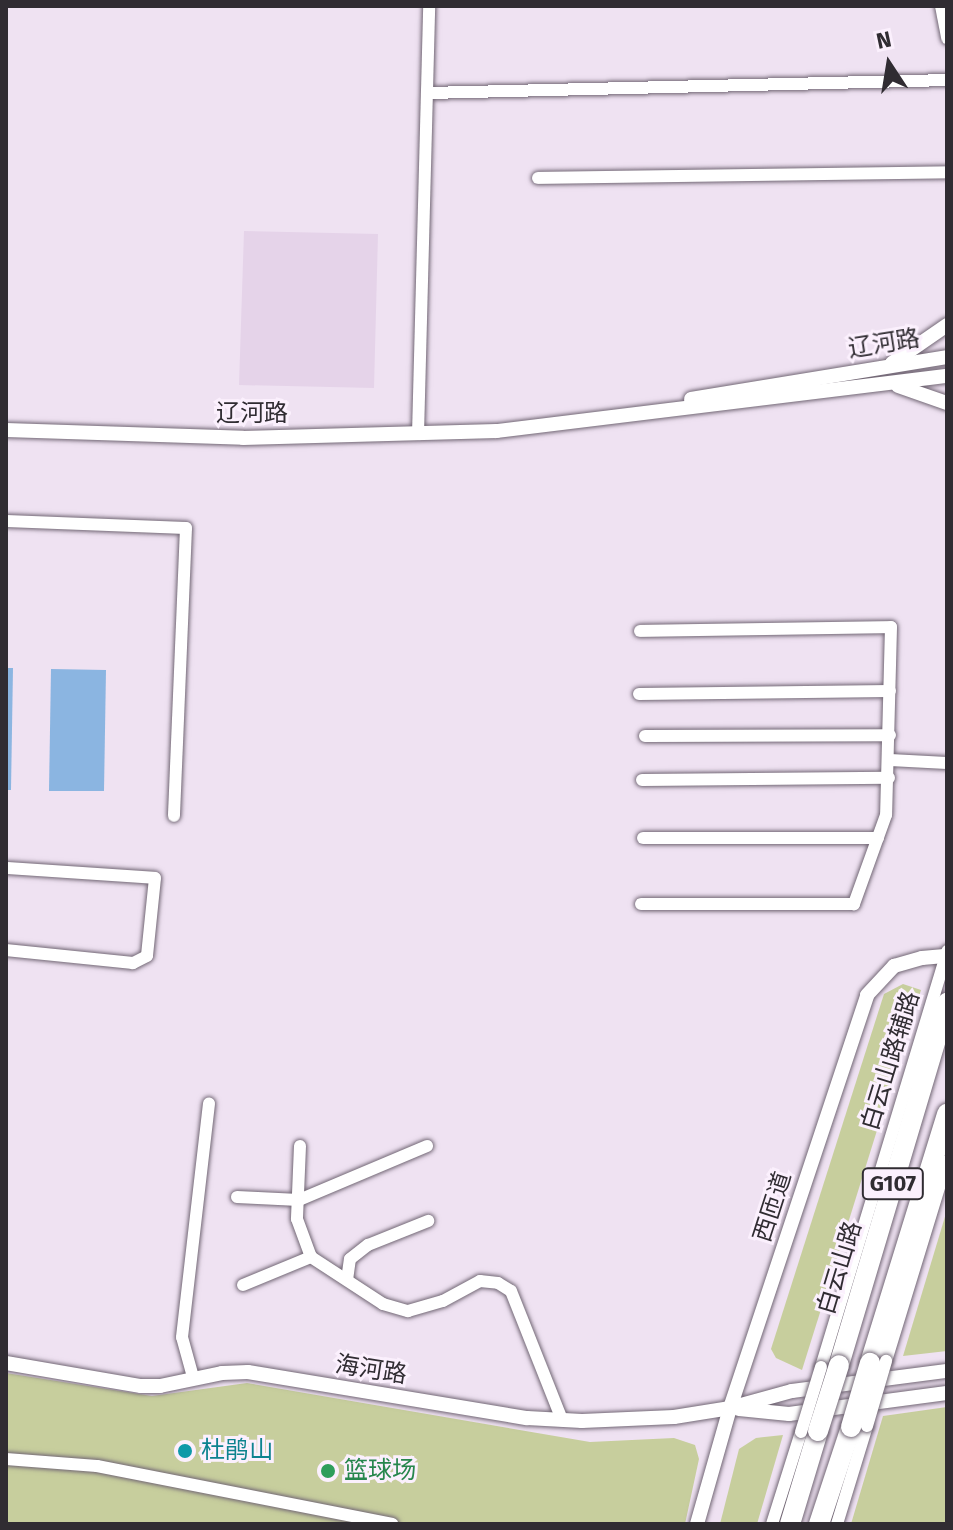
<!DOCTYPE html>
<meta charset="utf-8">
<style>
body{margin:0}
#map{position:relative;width:953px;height:1530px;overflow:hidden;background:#efe2f2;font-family:"Fira Sans","Noto Sans SC",sans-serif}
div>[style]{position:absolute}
.built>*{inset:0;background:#e5d3e9}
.green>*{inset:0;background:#c7ce9d}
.water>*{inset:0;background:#8bb5e1}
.roads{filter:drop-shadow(0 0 2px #726775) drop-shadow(0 0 2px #726775)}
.minor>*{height:12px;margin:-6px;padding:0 6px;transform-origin:6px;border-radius:6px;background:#fff}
.tertiary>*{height:14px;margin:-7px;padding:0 7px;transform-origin:7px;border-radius:7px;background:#fff}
.trunk>*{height:20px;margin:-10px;padding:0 10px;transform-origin:10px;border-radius:10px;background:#fff}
.bridges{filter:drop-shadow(0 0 2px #726775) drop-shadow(0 0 2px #726775)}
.minor-bridge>*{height:12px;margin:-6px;padding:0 6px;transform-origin:6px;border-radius:6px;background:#fff}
.trunk-bridge>*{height:20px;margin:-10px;padding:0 10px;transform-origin:10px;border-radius:10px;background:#fff}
.dots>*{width:22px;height:22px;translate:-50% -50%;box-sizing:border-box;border:4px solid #fbf0fd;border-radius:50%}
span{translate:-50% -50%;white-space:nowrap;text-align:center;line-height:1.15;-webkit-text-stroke:6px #fbf0fd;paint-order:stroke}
.shield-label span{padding:2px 6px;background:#fbf0fd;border:2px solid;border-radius:6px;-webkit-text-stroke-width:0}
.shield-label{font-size:22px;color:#302c32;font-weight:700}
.street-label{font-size:24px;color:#302c32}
.culture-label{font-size:24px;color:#0d838f}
.left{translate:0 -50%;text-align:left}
.leisure-label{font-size:24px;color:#27864d}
.frame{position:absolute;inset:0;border:8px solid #302c32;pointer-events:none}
.north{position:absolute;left:849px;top:24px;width:80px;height:80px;-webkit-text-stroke:6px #fbf0fd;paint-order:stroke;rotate:348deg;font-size:22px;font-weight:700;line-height:32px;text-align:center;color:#302c32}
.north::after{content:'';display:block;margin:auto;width:28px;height:36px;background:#302c32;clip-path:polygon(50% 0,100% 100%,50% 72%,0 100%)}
</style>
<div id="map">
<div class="built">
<div style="clip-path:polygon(244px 231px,378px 234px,374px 388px,239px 385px)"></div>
</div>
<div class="green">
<div style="clip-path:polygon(903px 984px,921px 990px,802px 1370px,776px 1358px,771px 1349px,884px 994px)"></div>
<div style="clip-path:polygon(947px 1210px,947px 1351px,903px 1356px)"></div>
<div style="clip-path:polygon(6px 1373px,152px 1396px,247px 1383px,590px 1442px,674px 1438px,695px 1445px,699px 1459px,685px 1524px,6px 1524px)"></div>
<div style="clip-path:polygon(947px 1407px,947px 1524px,851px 1524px,883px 1416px)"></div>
<div style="clip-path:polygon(783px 1435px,757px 1524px,720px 1524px,739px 1449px,756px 1438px)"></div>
</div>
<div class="water">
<div style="clip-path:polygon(6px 668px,13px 668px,11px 790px,6px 790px)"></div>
<div style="clip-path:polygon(51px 669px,106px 670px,104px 791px,49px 791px)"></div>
</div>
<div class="roads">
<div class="minor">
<div style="left:941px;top:6px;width:33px;rotate:79deg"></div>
<div style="left:428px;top:93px;width:519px;rotate:-1.43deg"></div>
<div style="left:538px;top:178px;width:409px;rotate:-0.8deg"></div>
<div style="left:418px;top:434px;width:428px;rotate:-88.5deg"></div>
<div style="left:6px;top:521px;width:180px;rotate:2.2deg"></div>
<div style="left:186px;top:528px;width:288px;rotate:92.4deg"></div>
<div style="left:640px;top:631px;width:251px;rotate:-0.9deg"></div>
<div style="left:891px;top:627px;width:188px;rotate:91.5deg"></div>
<div style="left:886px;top:815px;width:95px;rotate:109.8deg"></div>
<div style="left:854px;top:904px;width:213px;rotate:180deg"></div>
<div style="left:639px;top:694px;width:251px;rotate:-0.7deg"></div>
<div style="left:645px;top:736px;width:245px;rotate:-0.2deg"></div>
<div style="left:890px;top:760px;width:57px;rotate:3deg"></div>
<div style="left:642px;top:780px;width:247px;rotate:-0.5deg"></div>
<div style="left:643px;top:838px;width:235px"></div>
<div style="left:6px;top:868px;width:149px;rotate:3.8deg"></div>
<div style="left:155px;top:878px;width:78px;rotate:95.9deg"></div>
<div style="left:147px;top:956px;width:16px;rotate:153deg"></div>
<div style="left:133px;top:963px;width:128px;rotate:-174.2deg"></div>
<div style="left:300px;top:1146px;width:73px;rotate:92.4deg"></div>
<div style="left:297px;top:1219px;width:40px;rotate:69.8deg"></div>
<div style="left:311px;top:1257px;width:86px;rotate:33.1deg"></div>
<div style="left:383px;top:1304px;width:26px;rotate:16deg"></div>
<div style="left:408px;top:1311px;width:36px;rotate:-16deg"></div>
<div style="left:443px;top:1301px;width:42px;rotate:-28.4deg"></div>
<div style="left:480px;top:1281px;width:18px;rotate:6deg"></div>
<div style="left:498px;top:1283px;width:15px;rotate:32deg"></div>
<div style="left:511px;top:1291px;width:139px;rotate:68.4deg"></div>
<div style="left:237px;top:1197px;width:62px;rotate:2.8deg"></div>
<div style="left:299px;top:1200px;width:139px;rotate:-22.9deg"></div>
<div style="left:347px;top:1280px;width:21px;rotate:-82deg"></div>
<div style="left:350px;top:1259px;width:23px;rotate:-38deg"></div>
<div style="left:368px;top:1245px;width:65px;rotate:-21.8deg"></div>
<div style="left:243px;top:1285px;width:74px;rotate:-22.4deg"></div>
<div style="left:886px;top:1361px;width:209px;rotate:-73deg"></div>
<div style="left:821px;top:1367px;width:435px;rotate:-73.1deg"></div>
<div style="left:193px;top:1377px;width:41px;rotate:-105.4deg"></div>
<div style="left:182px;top:1337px;width:235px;rotate:-83.4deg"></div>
<div style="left:6px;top:1459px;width:91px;rotate:4.4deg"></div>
<div style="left:97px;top:1466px;width:301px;rotate:11.1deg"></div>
<div style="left:772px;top:1524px;width:96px;rotate:-72.5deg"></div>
<div style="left:837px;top:1524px;width:102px;rotate:-73deg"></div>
</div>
<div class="tertiary">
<div style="left:892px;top:363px;width:67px;rotate:-34.6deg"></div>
<div style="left:898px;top:386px;width:52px;rotate:19.1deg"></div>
<div style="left:691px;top:399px;width:259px;rotate:-9.3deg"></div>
<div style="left:6px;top:430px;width:237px;rotate:1.9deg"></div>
<div style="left:243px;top:438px;width:254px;rotate:-1.6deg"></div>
<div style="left:497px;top:431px;width:453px;rotate:-7deg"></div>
<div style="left:6px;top:1363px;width:137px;rotate:9.7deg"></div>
<div style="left:141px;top:1386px;width:19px"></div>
<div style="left:160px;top:1386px;width:63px;rotate:-11.8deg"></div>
<div style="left:222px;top:1373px;width:26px;rotate:-2deg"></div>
<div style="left:248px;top:1372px;width:283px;rotate:9.4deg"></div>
<div style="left:527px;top:1418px;width:55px;rotate:3.1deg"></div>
<div style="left:582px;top:1421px;width:92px;rotate:-2.5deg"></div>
<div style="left:674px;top:1417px;width:57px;rotate:-9.1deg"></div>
<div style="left:730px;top:1408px;width:64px;rotate:-15.3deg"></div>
<div style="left:792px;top:1391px;width:156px;rotate:-7.4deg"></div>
<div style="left:739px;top:1409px;width:50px;rotate:5.7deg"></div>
<div style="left:789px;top:1414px;width:159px;rotate:-7.6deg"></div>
<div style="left:697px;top:1524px;width:121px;rotate:-74.1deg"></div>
<div style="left:730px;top:1408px;width:435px;rotate:-71.6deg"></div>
<div style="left:867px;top:995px;width:40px;rotate:-47deg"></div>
<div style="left:894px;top:966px;width:29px;rotate:-16deg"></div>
<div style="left:922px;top:958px;width:25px;rotate:-5deg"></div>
</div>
<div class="trunk">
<div style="left:870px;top:1363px;width:261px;rotate:-72.8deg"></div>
<div style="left:839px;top:1365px;width:378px;rotate:-73.4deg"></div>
<div style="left:790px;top:1524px;width:97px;rotate:-73.2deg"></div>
<div style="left:819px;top:1524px;width:102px;rotate:-71.7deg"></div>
</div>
</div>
<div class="bridges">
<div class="minor-bridge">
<div style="left:867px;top:1426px;width:68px;rotate:-73.7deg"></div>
<div style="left:801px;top:1432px;width:68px;rotate:-72.9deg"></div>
</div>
<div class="trunk-bridge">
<div style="left:851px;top:1427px;width:67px;rotate:-73.5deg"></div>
<div style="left:818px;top:1431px;width:69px;rotate:-72.3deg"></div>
</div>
</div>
<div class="dots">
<div style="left:185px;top:1451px;background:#0f9aa8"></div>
<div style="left:328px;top:1471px;background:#2e9e5b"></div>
</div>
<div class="shield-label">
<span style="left:893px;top:1184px">G107</span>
</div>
<div class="street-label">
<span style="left:884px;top:344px;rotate:-9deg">辽河路</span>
<span style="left:252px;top:414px">辽河路</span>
<span style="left:891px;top:1061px;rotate:-73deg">白云山路辅路</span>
<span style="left:773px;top:1207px;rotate:-72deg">西匝道</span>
<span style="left:840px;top:1268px;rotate:-73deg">白云山路</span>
<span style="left:371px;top:1370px;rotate:9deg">海河路</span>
</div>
<div class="culture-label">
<span class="left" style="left:201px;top:1451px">杜鹃山</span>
</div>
<div class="leisure-label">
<span class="left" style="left:344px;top:1471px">篮球场</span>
</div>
<div class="frame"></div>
<div class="north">N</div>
</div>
